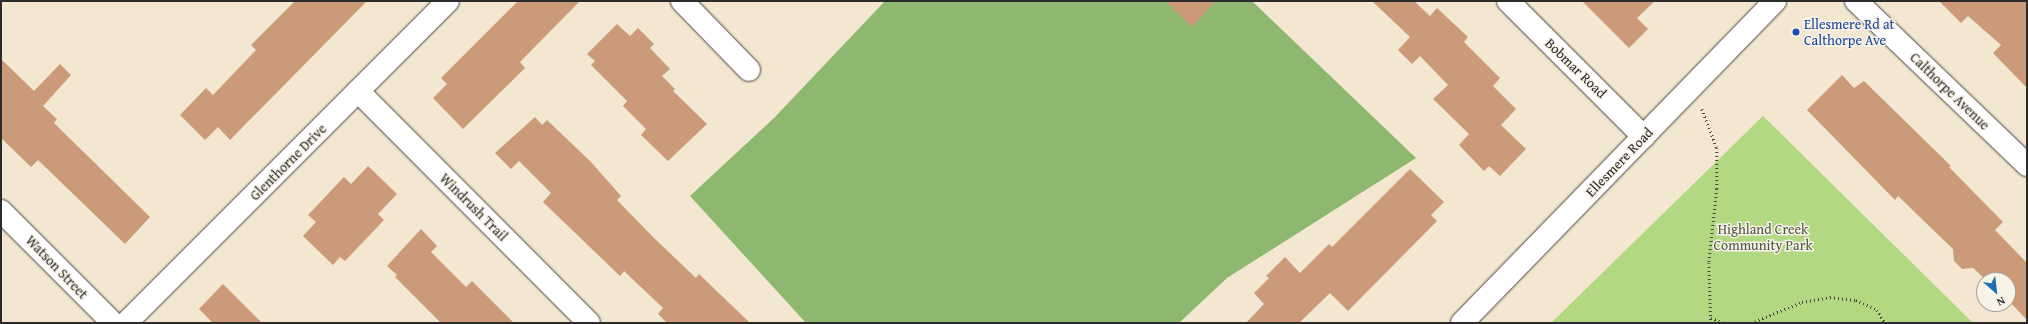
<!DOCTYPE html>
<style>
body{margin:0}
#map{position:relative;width:2028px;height:324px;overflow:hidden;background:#f4e7d1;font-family:"Gentium Book Plus",serif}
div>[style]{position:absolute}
.green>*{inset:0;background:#b3d882}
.forest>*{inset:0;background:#8eb870}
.building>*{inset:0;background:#cb9a79}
.path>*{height:2.5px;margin-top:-1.25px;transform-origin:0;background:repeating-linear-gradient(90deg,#494744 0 1px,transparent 0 4px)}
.roads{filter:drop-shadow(0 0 1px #494744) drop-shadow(0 0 1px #494744)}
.street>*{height:22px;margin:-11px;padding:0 11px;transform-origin:11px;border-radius:11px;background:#fff}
.secondary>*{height:22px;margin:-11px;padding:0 11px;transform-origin:11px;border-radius:11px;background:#fff}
.dots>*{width:11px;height:11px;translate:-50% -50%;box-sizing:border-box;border:2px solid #f7f3e8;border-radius:50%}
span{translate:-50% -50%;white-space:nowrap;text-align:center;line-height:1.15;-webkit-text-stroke:3px #f7f3e8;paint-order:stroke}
.transit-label{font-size:14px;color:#164399}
.left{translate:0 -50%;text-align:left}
.street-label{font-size:14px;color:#2b2b2b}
.park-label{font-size:14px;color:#4d5641}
.frame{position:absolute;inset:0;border:2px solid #2b2b2b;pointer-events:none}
.north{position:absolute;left:1976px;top:272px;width:40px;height:40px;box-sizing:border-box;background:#f7f3e8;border:1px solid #a5a39c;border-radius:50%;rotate:152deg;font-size:11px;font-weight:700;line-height:16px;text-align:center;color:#2b2b2b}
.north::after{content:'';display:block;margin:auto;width:14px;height:18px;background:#1f6fb2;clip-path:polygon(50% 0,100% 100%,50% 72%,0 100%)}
</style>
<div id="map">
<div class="green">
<div style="clip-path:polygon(1763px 116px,1973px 323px,1551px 323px)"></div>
</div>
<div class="forest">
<div style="clip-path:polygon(885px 1px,1252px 1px,1416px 158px,1227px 278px,1179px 323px,806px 323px,690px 196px,774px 118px)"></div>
</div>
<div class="building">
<div style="clip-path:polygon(295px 1px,367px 1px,230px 140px,218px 127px,205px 140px,180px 115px,206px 88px,213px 95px,256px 50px,251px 45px)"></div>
<div style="clip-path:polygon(518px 1px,580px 1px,520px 62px,525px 68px,463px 129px,433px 98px,447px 84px,441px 78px)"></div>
<div style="clip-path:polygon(1165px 1px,1216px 1px,1192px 27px)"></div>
<div style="clip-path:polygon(1372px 1px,1414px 1px,1430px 16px,1437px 8px,1468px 37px,1464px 42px,1500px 78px,1493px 86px,1516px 109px,1501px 125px,1526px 149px,1500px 176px,1489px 166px,1484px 171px,1459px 145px,1469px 134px,1433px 99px,1448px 85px,1420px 56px,1412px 64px,1398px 50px,1410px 37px)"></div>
<div style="clip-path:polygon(1582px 1px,1655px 1px,1637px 18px,1648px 29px,1629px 48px)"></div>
<div style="clip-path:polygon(1939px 1px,2027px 1px,2027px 88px,1993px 53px,2001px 45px,1968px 16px,1961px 23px)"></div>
<div style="clip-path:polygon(617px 24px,630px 36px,638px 28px,654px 44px,650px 48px,670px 69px,662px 76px,675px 89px,673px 91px,707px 124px,668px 161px,641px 135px,646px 129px,623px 106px,627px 101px,591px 65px,595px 61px,587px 54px)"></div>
<div style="clip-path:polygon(1px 59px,34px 91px,60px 64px,71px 75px,43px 106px,57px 119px,54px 123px,150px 217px,125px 244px,38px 160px,31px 167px,1px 138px)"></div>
<div style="clip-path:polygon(1842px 75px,1854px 88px,1864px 81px,1951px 166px,1949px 167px,2003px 222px,1995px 230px,2027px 263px,2027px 320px,2008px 300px,2008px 280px,1986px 280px,1973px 268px,1962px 269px,1954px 261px,1953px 249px,1898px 196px,1895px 200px,1807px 110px)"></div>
<div style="clip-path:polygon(535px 117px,542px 125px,547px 120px,591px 162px,621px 196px,617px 200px,653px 237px,696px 278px,699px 274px,750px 323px,667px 323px,658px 314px,663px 308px,624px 271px,620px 276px,543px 202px,551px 193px,519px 161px,511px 169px,495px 153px)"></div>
<div style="clip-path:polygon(368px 166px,397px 194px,378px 214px,384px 220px,345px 261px,340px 257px,333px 265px,303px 236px,316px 222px,308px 215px,344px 177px,351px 184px)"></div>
<div style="clip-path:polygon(1410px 169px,1444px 202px,1431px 215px,1437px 221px,1348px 311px,1330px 293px,1299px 323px,1246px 323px,1264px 304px,1254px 293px,1269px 278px,1266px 276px,1285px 257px,1300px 273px,1329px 244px,1332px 247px)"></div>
<div style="clip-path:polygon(421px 229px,437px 246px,431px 252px,466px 287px,472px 281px,514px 323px,441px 323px,395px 277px,397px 275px,387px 266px)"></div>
<div style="clip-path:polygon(223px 284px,262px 323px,213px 323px,199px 309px)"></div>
</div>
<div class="path">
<div style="left:1702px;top:109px;width:42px;rotate:69deg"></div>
<div style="left:1717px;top:148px;width:41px;rotate:90deg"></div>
<div style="left:1717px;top:189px;width:74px;rotate:96.2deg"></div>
<div style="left:1709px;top:263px;width:60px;rotate:88.1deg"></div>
<div style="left:1711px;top:318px;width:15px;rotate:20deg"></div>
<div style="left:1751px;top:323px;width:55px;rotate:-22.4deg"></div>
<div style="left:1802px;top:302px;width:28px;rotate:-10deg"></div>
<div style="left:1830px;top:297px;width:26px;rotate:7deg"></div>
<div style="left:1856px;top:300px;width:23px;rotate:25deg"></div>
<div style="left:1877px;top:310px;width:15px;rotate:58deg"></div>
</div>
<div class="roads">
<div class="street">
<div style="left:682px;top:1px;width:96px;rotate:45.8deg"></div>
<div style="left:1508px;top:1px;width:192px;rotate:45deg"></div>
<div style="left:1856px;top:1px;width:237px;rotate:43.8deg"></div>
<div style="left:358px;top:91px;width:327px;rotate:45.1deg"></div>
<div style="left:1px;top:211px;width:158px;rotate:45deg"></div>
<div style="left:126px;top:323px;width:455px;rotate:-45deg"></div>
</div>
<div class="secondary">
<div style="left:1462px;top:323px;width:449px;rotate:-45.8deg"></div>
</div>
</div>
<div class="dots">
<div style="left:1796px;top:32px;background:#1a4fb4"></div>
</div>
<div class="transit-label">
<span class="left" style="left:1804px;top:32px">Ellesmere Rd at<br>Calthorpe Ave</span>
</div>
<div class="street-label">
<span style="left:1576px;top:68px;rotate:44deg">Bobmar Road</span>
<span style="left:1950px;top:91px;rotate:44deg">Calthorpe Avenue</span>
<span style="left:288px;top:162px;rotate:-45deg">Glenthorne Drive</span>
<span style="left:1619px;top:162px;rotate:-46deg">Ellesmere Road</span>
<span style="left:474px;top:207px;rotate:45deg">Windrush Trail</span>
<span style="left:57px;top:267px;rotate:46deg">Watson Street</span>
</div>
<div class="park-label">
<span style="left:1763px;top:237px">Highland Creek<br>Community Park</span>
</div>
<div class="frame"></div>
<div class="north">N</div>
</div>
